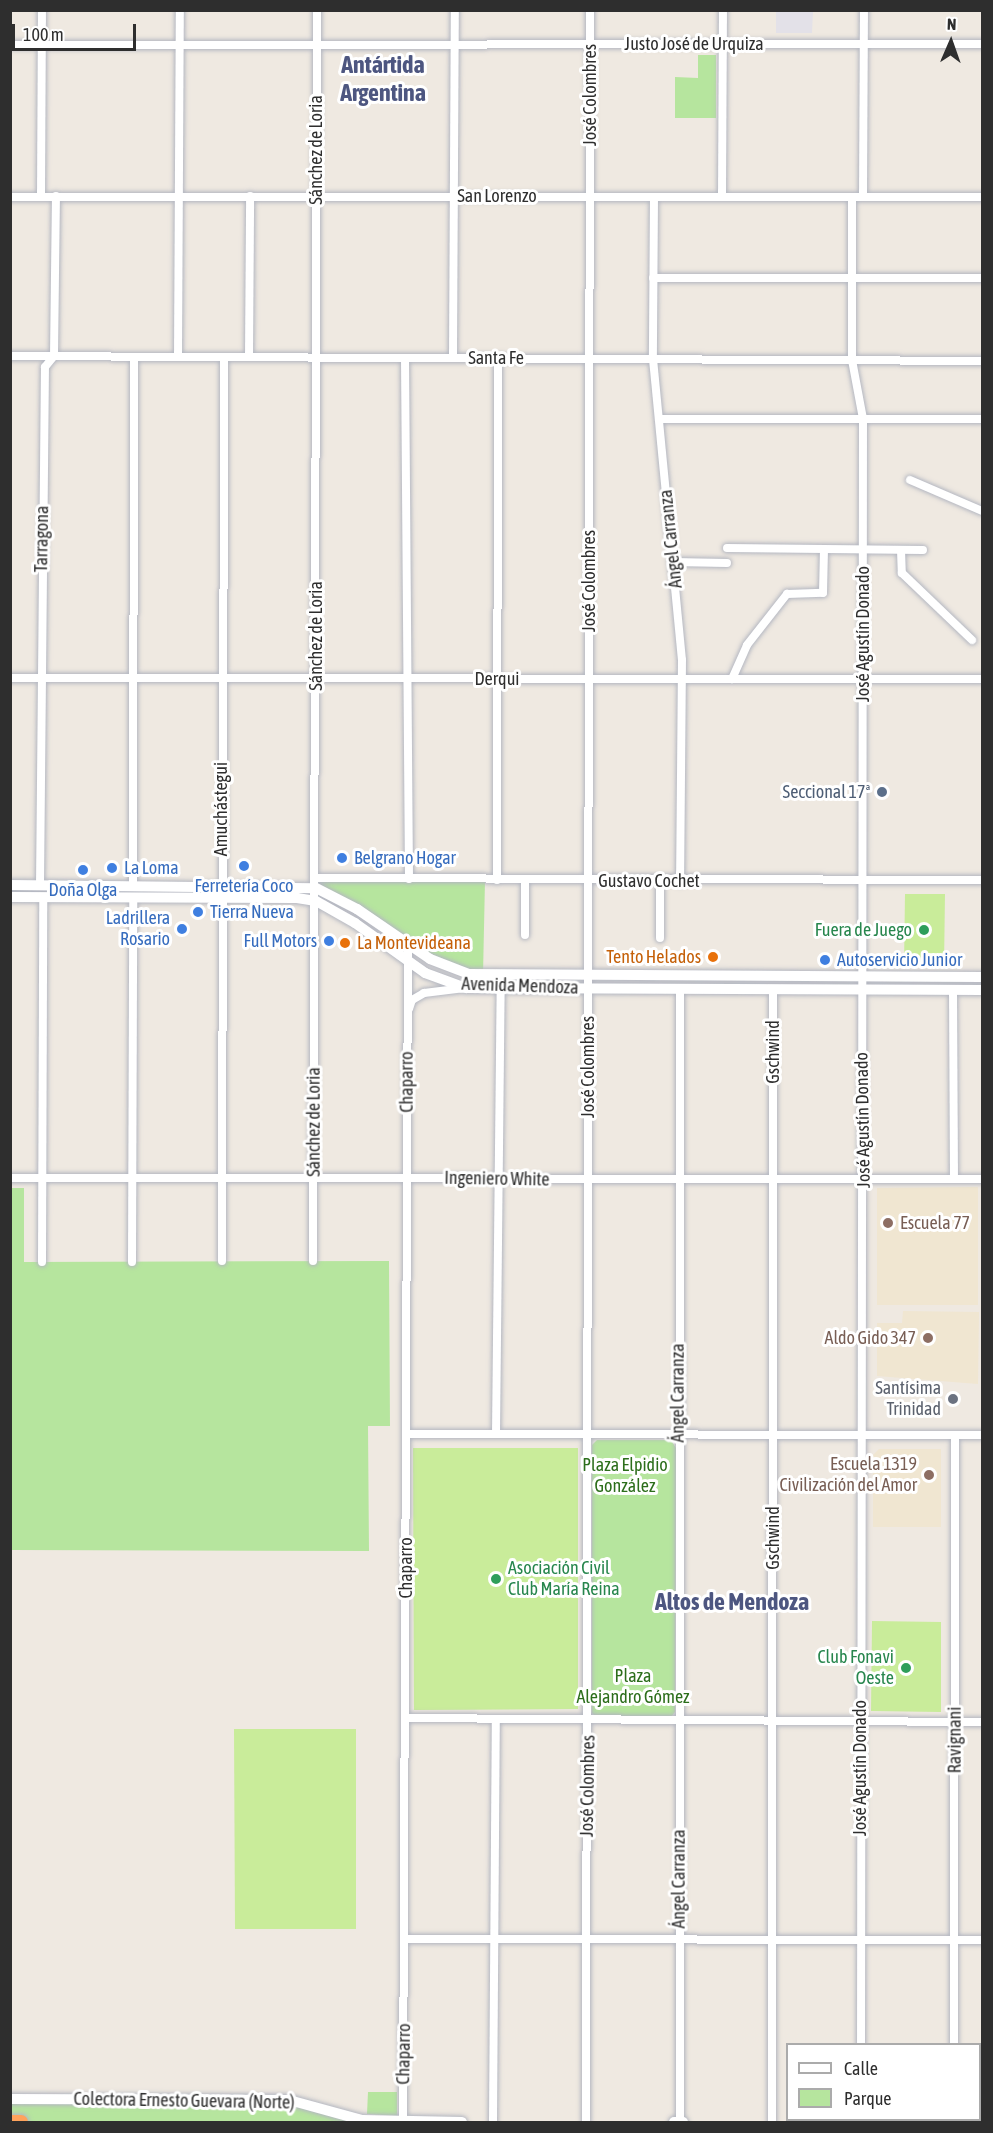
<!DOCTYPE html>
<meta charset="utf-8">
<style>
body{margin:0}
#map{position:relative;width:993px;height:2133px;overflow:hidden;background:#efe9e1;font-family:"Asap Condensed",sans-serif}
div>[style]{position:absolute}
.industrial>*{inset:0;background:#e3e1e8}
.education>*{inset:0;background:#f0e6d1}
.green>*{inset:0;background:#b6e59e}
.pitch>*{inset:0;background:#c9ec9a}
.roads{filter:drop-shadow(0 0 2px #b4b7c1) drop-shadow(0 0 2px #b4b7c1)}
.street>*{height:8px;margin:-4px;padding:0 4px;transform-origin:4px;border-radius:4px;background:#fff}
.secondary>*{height:10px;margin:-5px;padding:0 5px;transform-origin:5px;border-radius:5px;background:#fff}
.highway>*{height:14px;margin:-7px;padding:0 7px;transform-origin:7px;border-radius:7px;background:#ffa35c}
.dots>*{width:16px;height:16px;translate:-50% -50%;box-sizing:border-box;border:3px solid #fff;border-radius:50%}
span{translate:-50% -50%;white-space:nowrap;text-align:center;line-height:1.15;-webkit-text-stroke:6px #fff;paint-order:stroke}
.street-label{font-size:18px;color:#2e2e2e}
.service-label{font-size:18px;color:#4e5e75}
.right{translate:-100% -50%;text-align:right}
.shop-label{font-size:18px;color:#366cbe}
.left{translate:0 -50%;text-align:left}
.leisure-label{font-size:18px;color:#27864d}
.food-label{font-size:18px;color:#c56008}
.education-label{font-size:18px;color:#785e54}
.worship-label{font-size:18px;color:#5b616d}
.park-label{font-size:18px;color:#2c6e1b}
.district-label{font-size:24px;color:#4d5680;font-weight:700}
.frame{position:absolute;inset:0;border:12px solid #2e2e2e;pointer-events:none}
.legend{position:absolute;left:786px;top:2043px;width:195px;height:78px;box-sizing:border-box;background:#fff;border:2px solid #ababab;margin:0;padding:8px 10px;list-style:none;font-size:18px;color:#2e2e2e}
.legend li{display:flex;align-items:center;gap:12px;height:30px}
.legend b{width:30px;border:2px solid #ababab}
.north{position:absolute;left:921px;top:12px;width:60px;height:60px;-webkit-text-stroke:4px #fff;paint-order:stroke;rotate:2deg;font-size:16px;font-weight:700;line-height:24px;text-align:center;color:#2e2e2e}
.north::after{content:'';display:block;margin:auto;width:21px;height:27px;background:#2e2e2e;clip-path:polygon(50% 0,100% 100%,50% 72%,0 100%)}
.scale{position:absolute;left:12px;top:24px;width:124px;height:27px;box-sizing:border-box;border:3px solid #2e2e2e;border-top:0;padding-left:8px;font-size:18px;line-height:21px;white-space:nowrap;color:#2e2e2e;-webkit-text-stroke:4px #fff;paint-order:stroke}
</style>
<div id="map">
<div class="industrial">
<div style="clip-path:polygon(776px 11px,813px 11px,812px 33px,776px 33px)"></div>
</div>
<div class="education">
<div style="clip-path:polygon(978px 1187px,978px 1305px,877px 1305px,877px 1188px)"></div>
<div style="clip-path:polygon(903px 1311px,979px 1312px,978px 1384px,877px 1376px,877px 1323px,902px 1323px)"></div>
<div style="clip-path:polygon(879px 1449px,941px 1449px,941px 1527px,873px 1527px,873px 1455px)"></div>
</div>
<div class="green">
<div style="clip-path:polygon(698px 55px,716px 55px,716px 118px,675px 118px,675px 77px,698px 78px)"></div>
<div style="clip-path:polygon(316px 878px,485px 880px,483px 975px,448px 968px,316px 888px)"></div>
<div style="clip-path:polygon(11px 1188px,24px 1188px,24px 1262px,389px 1261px,390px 1426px,368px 1426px,369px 1551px,11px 1550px)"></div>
<div style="clip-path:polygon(597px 1440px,671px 1440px,676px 1448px,675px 1712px,671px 1717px,596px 1717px,592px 1713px,592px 1445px)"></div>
<div style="clip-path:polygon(368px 2092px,397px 2092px,397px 2116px,367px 2114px)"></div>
<div style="clip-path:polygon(11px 2099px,289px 2100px,338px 2114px,462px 2122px,11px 2122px)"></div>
</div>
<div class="pitch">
<div style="clip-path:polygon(905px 894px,945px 894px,944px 966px,904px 966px)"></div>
<div style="clip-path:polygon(413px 1448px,578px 1448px,578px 1709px,414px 1710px)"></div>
<div style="clip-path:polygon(872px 1621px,941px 1622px,941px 1712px,871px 1711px)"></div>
<div style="clip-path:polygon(234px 1729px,356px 1729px,356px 1929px,235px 1929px)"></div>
</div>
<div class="roads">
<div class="street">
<div style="left:10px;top:45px;width:972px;rotate:-0.06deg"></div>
<div style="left:41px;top:196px;width:186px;rotate:-89.7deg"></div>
<div style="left:863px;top:196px;width:186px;rotate:-89.7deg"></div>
<div style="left:10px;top:197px;width:972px"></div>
<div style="left:654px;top:197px;width:162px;rotate:90.4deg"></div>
<div style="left:653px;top:359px;width:302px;rotate:84.5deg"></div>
<div style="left:682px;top:660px;width:222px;rotate:90.5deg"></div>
<div style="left:722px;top:197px;width:187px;rotate:-89.7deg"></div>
<div style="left:852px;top:197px;width:163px;rotate:90deg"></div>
<div style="left:852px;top:360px;width:60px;rotate:79.4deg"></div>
<div style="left:863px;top:419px;width:1625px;rotate:90.07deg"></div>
<div style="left:653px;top:278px;width:329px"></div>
<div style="left:10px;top:356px;width:972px;rotate:0.29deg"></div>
<div style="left:178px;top:357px;width:347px;rotate:-89.7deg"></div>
<div style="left:249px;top:357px;width:161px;rotate:-89.6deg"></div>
<div style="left:405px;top:358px;width:521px;rotate:89.56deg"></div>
<div style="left:453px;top:358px;width:348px;rotate:-89.7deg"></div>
<div style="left:659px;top:419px;width:323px"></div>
<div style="left:910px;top:480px;width:78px;rotate:23.3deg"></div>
<div style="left:727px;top:548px;width:196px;rotate:0.6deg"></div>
<div style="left:901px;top:550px;width:23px;rotate:88deg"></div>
<div style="left:902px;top:573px;width:97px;rotate:43.7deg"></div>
<div style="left:673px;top:562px;width:54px;rotate:1.1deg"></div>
<div style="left:10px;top:678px;width:972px;rotate:0.06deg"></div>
<div style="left:732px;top:679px;width:37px;rotate:-66deg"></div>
<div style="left:747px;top:645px;width:65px;rotate:-51.9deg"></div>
<div style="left:787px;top:594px;width:36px;rotate:-2deg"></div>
<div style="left:823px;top:593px;width:44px;rotate:-88.7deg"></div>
<div style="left:316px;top:878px;width:666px;rotate:0.17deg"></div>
<div style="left:497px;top:880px;width:522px;rotate:-89.89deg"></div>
<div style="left:40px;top:885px;width:518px;rotate:-89.45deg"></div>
<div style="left:45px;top:367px;width:14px;rotate:-51deg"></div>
<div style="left:54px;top:356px;width:160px;rotate:-89.3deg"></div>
<div style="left:133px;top:886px;width:529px;rotate:-89.89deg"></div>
<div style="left:525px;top:935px;width:55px;rotate:-90deg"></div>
<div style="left:660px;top:938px;width:56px;rotate:-90deg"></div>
<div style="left:680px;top:988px;width:1134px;rotate:90deg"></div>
<div style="left:953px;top:990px;width:189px;rotate:89.7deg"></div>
<div style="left:409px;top:1009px;width:9px;rotate:-72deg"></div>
<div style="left:412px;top:1000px;width:14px;rotate:-30deg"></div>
<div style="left:424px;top:993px;width:39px;rotate:-7deg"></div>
<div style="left:10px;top:1178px;width:972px;rotate:0.06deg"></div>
<div style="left:222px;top:1261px;width:904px;rotate:-89.87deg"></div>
<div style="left:313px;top:1261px;width:1251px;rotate:-89.82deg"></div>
<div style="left:42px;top:1262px;width:365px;rotate:-89.8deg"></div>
<div style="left:132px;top:1262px;width:365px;rotate:-89.8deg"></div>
<div style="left:406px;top:1434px;width:576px;rotate:0.1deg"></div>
<div style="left:496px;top:1434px;width:445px;rotate:-89.4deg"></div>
<div style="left:405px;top:1718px;width:577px;rotate:0.4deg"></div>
<div style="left:405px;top:1939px;width:577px;rotate:0.1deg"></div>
<div style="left:954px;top:2044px;width:609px;rotate:-89.91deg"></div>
<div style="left:861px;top:2120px;width:2px;rotate:90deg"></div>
<div style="left:403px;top:2122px;width:1175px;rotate:-89.76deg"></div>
<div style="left:493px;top:2122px;width:403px;rotate:-89.6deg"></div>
<div style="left:586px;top:2122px;width:2112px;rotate:-89.89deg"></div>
<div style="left:772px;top:2122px;width:1133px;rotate:-89.95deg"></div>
</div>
<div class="secondary">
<div style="left:10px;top:885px;width:306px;rotate:0.6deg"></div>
<div style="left:316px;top:888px;width:46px;rotate:27.1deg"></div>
<div style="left:357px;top:909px;width:88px;rotate:34.4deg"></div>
<div style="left:430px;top:959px;width:42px;rotate:21deg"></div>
<div style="left:469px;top:974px;width:513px;rotate:0.34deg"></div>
<div style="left:10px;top:897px;width:287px;rotate:0.2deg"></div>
<div style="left:297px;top:898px;width:19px;rotate:9deg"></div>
<div style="left:316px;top:901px;width:45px;rotate:29.4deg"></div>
<div style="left:355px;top:923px;width:86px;rotate:35.5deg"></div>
<div style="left:425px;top:973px;width:44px;rotate:20.1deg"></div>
<div style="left:466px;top:988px;width:516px;rotate:0.22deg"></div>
<div style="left:10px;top:2099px;width:279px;rotate:0.2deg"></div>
<div style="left:289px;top:2100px;width:76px;rotate:15.3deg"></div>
<div style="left:362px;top:2120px;width:100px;rotate:1.1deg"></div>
<div style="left:980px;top:2117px;width:2px"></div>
<div style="left:674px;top:2122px;width:9px"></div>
<div style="left:905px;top:2122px;width:50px;rotate:-2.3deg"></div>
</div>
<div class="highway">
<div style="left:10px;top:2122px;width:11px"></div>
</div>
</div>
<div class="dots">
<div style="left:882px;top:792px;background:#5c6f8a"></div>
<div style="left:342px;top:858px;background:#3f7fe0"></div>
<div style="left:244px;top:866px;background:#3f7fe0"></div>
<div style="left:112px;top:868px;background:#3f7fe0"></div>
<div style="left:83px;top:870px;background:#3f7fe0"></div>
<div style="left:198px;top:912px;background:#3f7fe0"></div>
<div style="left:182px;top:929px;background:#3f7fe0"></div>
<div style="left:924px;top:930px;background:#2e9e5b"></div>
<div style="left:329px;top:941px;background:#3f7fe0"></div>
<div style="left:345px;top:943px;background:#e8710a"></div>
<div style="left:713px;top:957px;background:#e8710a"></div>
<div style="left:825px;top:960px;background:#3f7fe0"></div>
<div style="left:888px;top:1223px;background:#8d6e63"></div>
<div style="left:928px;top:1338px;background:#8d6e63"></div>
<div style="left:953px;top:1399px;background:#6b7280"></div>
<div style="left:929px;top:1475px;background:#8d6e63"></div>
<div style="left:496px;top:1579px;background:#2e9e5b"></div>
<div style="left:906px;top:1668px;background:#2e9e5b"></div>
</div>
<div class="street-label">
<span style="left:694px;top:44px">Justo José de Urquiza</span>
<span style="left:590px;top:95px;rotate:-90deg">José Colombres</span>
<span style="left:316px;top:150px;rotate:-90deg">Sánchez de Loria</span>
<span style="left:497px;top:196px">San Lorenzo</span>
<span style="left:496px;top:358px">Santa Fe</span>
<span style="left:42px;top:539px;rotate:-89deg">Tarragona</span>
<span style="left:671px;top:539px;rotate:-96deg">Ángel Carranza</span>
<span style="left:589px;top:581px;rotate:-90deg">José Colombres</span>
<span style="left:863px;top:634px;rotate:-90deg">José Agustín Donado</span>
<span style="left:316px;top:636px;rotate:-90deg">Sánchez de Loria</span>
<span style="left:497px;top:679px">Derqui</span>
<span style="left:221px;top:809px;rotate:-90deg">Amuchástegui</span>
<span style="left:649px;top:881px">Gustavo Cochet</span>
<span style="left:520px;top:986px;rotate:2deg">Avenida Mendoza</span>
<span style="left:773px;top:1052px;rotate:-90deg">Gschwind</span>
<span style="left:588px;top:1067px;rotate:-90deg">José Colombres</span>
<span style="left:407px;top:1082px;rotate:-90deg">Chaparro</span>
<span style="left:863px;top:1120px;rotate:-91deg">José Agustín Donado</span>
<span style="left:314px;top:1122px;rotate:-90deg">Sánchez de Loria</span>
<span style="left:497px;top:1179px;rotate:1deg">Ingeniero White</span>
<span style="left:678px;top:1393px;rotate:-90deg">Ángel Carranza</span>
<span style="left:773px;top:1538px;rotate:-90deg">Gschwind</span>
<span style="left:406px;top:1568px;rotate:-90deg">Chaparro</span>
<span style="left:955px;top:1740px;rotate:-90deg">Ravignani</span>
<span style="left:860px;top:1768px;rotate:-90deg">José Agustín Donado</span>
<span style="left:588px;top:1786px;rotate:-89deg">José Colombres</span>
<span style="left:679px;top:1879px;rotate:-90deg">Ángel Carranza</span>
<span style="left:404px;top:2054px;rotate:-89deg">Chaparro</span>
<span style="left:184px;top:2101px;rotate:1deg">Colectora Ernesto Guevara (Norte)</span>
</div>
<div class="service-label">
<span class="right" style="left:870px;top:792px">Seccional 17ª</span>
</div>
<div class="shop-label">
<span class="left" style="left:354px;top:858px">Belgrano Hogar</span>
<span class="left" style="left:124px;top:868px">La Loma</span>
<span style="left:244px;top:886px">Ferretería Coco</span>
<span style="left:83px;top:890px">Doña Olga</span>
<span class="left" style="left:210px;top:912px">Tierra Nueva</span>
<span class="right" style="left:170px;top:929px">Ladrillera<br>Rosario</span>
<span class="right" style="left:317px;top:941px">Full Motors</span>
<span class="left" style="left:837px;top:960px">Autoservicio Junior</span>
</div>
<div class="leisure-label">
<span class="right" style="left:912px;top:930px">Fuera de Juego</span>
<span class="left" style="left:508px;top:1579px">Asociación Civil<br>Club María Reina</span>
<span class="right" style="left:894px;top:1668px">Club Fonavi<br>Oeste</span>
</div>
<div class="food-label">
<span class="left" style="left:357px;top:943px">La Montevideana</span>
<span class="right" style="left:701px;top:957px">Tento Helados</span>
</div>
<div class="education-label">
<span class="left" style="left:900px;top:1223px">Escuela 77</span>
<span class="right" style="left:916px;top:1338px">Aldo Gido 347</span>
<span class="right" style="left:917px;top:1475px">Escuela 1319<br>Civilización del Amor</span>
</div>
<div class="worship-label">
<span class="right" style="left:941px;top:1399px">Santísima<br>Trinidad</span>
</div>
<div class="park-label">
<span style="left:625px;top:1476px">Plaza Elpidio<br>González</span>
<span style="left:633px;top:1687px">Plaza<br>Alejandro Gómez</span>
</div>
<div class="district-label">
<span style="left:383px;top:79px">Antártida<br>Argentina</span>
<span style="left:732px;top:1602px">Altos de Mendoza</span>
</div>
<div class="frame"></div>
<ul class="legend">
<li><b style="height:8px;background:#fff"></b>Calle</li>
<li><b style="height:16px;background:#b6e59e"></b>Parque</li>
</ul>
<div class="north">N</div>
<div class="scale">100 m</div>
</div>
